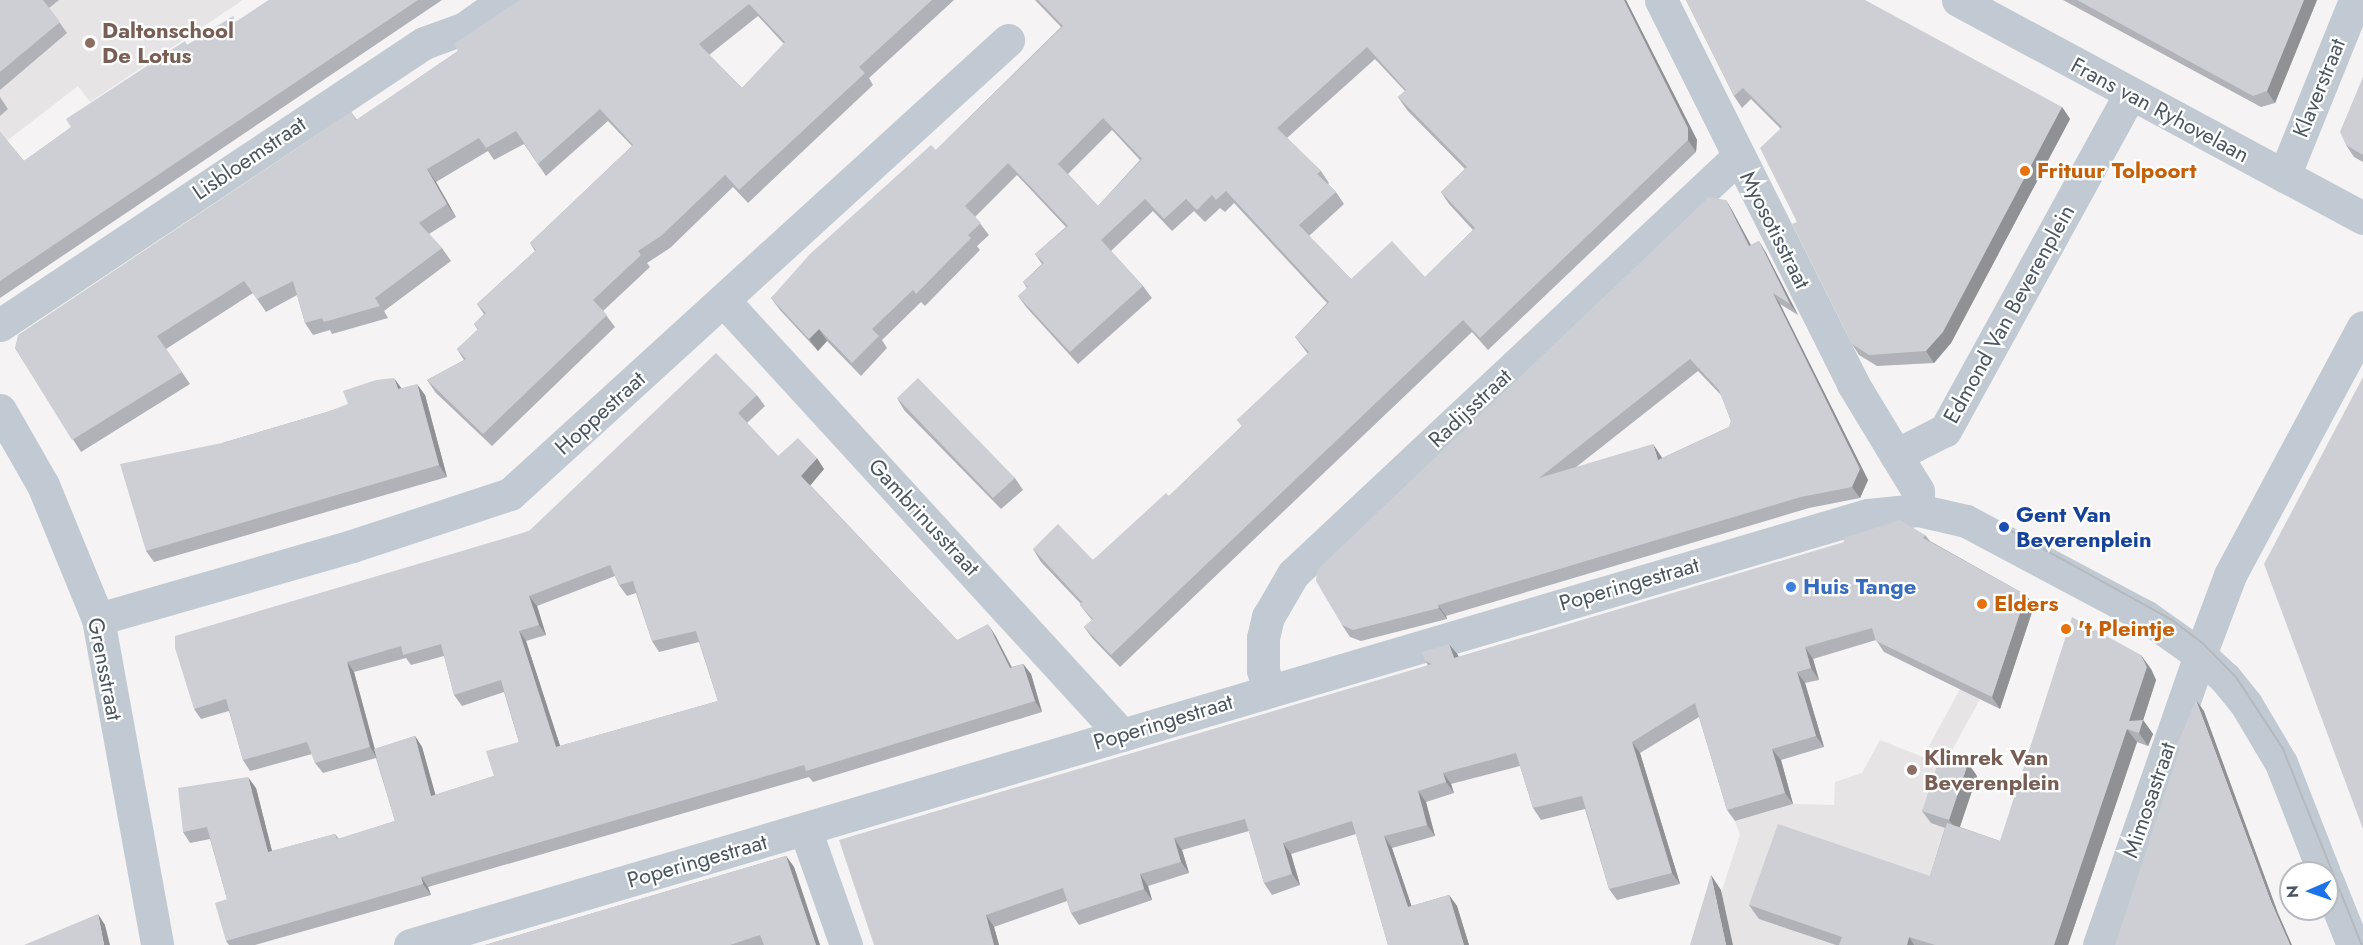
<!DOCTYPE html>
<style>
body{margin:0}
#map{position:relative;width:2363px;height:945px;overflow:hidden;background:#f5f3f3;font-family:Jost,sans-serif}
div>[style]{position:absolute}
.education>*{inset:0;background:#e6e4e5}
.minor>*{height:33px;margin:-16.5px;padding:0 16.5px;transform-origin:16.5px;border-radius:16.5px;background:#c1cad2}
.tertiary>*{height:33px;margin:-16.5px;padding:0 16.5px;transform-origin:16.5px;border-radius:16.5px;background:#c1cad2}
.tram>*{height:1.5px;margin:-0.75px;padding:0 0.75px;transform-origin:0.75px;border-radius:0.75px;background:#b5b8bd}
.wall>*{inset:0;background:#b0b2b7}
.shaded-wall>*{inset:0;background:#909195}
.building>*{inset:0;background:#cdcfd5}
.dots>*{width:16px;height:16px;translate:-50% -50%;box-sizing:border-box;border:3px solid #fff;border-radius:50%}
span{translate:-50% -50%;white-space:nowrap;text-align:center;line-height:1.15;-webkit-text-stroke:4.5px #fff;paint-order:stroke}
.education-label{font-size:22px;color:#785e54;font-weight:700}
.left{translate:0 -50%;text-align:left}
.street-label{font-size:22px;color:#4a5661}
.food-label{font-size:22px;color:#c56008;font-weight:700}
.transit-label{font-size:22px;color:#164399;font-weight:700}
.shop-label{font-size:22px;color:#366cbe;font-weight:700}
.north{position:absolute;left:2279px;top:861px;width:60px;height:60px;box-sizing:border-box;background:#fff;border:2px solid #b7bbc0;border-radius:50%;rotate:268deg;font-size:16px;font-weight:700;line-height:24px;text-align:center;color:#4a5661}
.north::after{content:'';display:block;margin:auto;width:21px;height:27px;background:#1a73e8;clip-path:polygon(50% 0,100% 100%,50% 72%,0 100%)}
</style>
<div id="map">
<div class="education">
<div style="clip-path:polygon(0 0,243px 0,90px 102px,78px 86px,0 146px)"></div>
<div style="clip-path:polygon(2012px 594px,2032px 604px,1944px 765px,1977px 776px,1920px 945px,1704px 945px,1740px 835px,1735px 821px,1793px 804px,1834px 805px,1835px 782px,1862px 773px,1880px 740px,1923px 757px)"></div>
</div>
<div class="minor">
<div style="left:1661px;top:0;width:429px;rotate:63.4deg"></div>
<div style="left:1853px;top:384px;width:83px;rotate:58.8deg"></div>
<div style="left:2284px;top:176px;width:190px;rotate:-68deg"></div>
<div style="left:724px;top:301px;width:589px;rotate:47.48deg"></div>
<div style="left:0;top:325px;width:509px;rotate:-33.63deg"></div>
<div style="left:424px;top:43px;width:44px;rotate:-20.1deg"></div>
<div style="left:465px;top:28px;width:48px;rotate:-35.7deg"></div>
<div style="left:0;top:410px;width:86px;rotate:60.2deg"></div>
<div style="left:43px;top:485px;width:145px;rotate:67.7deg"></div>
<div style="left:98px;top:619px;width:331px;rotate:79.7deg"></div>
<div style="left:98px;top:619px;width:264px;rotate:-16deg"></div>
<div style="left:352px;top:546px;width:166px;rotate:-18.2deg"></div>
<div style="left:510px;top:494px;width:674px;rotate:-42.35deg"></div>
<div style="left:1269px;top:691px;width:22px;rotate:-106deg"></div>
<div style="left:1263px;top:670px;width:32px;rotate:-90deg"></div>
<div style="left:1263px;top:638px;width:22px;rotate:-77deg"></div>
<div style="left:1268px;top:617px;width:50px;rotate:-59.8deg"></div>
<div style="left:1293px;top:574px;width:610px;rotate:-43.14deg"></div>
<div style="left:805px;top:829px;width:123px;rotate:70.5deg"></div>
<div style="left:410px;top:945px;width:1445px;rotate:-16.44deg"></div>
<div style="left:1796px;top:536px;width:75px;rotate:-16.3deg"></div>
<div style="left:1868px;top:515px;width:50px;rotate:-5.7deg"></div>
<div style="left:2099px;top:945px;width:307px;rotate:-70.8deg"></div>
</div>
<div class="tertiary">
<div style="left:1958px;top:0;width:460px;rotate:28.3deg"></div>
<div style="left:2130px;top:94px;width:384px;rotate:118.8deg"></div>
<div style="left:1945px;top:430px;width:55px;rotate:153deg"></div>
<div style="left:1896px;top:455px;width:42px;rotate:58.6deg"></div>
<div style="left:1918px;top:491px;width:19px;rotate:90deg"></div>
<div style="left:1918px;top:510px;width:49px;rotate:12.9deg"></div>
<div style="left:1966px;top:521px;width:203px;rotate:28deg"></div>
<div style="left:2145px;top:616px;width:67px;rotate:35.3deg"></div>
<div style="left:2200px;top:655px;width:34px;rotate:43deg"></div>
<div style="left:2225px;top:678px;width:33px;rotate:51deg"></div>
<div style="left:2246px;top:704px;width:69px;rotate:59.3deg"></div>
<div style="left:2281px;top:763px;width:118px;rotate:68.6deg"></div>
<div style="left:2200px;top:655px;width:85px;rotate:-69.4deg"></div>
<div style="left:2230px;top:575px;width:281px;rotate:-61.8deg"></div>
<div style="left:2327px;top:880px;width:70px;rotate:68.2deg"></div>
</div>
<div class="tram">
<div style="left:2004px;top:527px;width:191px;rotate:28.9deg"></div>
<div style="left:2171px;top:619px;width:41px;rotate:37.1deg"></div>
<div style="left:2204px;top:644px;width:47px;rotate:45.9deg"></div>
<div style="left:2237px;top:678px;width:84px;rotate:56.7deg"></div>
<div style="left:2283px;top:748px;width:212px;rotate:68.1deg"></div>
</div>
<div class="wall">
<div style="clip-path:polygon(0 0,59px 0,49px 8px,67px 33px,0 90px)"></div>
<div style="clip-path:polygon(269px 0,442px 0,0 298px,0 132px,24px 161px,187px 45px,236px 22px)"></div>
<div style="clip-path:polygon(evenodd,519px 0,954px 0,869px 78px,873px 85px,748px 203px,733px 187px,670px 248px,647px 263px,650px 267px,603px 311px,615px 327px,492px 446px,436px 393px,427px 380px,464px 360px,457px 349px,478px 330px,474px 324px,484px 314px,477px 304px,535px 251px,530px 243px,632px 146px,608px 121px,546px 176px,524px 144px,494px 160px,488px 151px,436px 182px,456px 217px,429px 234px,442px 248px,451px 261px,384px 311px,388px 318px,332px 334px,330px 330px,313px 335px,305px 323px,297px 295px,266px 312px,253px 293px,166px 349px,190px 384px,81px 452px,15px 348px,351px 112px,357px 120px,458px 51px,519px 0,758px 16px,784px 44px,742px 88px,709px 55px,758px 16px)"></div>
<div style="clip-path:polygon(evenodd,1035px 0,1626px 0,1697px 140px,1696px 152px,1488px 350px,1472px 332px,1120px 667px,1093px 639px,1084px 627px,1092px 620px,1080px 605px,1081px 604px,1041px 562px,1033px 549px,1093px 560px,1169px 496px,1242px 426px,1237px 420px,1308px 354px,1295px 337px,1327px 303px,1234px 203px,1225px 212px,1220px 208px,1205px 222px,1194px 211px,1172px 231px,1153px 211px,1111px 251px,1143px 286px,1152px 298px,1078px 364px,1027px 308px,1018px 296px,1027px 288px,1023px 282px,1042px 264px,1035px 254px,1066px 227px,1017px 175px,975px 217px,989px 235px,977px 246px,980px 250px,925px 306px,921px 302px,882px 340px,887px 348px,861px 376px,827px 341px,818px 351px,780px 310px,771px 298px,936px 150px,1061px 27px,1035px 0,1375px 59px,1405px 91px,1398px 97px,1407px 110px,1465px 169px,1441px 192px,1449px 204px,1473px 230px,1425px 277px,1351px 279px,1309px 236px,1344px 204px,1336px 192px,1328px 184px,1329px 183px,1321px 171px,1287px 138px,1375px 59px,1035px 0,1112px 130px,1140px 160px,1098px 206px,1068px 174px,1112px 130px)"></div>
<div style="clip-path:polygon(1686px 0,2062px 107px,2070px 119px,1951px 343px,1934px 363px,1877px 366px,1859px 355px,1852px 344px,1797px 222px,1780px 128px,1751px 99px,1742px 108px,1734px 96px)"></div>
<div style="clip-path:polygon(2063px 0,2317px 0,2275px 103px,2261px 107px)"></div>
<div style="clip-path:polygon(2363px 77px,2363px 162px,2354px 157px,2346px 145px)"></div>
<div style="clip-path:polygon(0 97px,8px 109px,0 116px)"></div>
<div style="clip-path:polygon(evenodd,1726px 200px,1733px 212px,1751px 245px,1759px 241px,1766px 253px,1798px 315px,1780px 304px,1868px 480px,1860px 498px,1809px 508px,1446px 616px,1447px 619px,1361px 641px,1350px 637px,1342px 625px,1726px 200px,1698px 371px,1721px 395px,1731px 421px,1729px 427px,1662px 458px,1661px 456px,1575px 468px,1698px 371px)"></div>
<div style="clip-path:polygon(402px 388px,425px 395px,447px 477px,154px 562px,146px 551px,222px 443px,327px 412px)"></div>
<div style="clip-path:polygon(evenodd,757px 395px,765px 406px,747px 423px,778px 456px,824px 469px,810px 485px,957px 640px,995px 635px,1012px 667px,1023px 664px,1031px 674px,1042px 712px,813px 782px,809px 777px,428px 887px,431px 895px,255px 945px,229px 945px,226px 941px,227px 899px,210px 839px,190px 843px,183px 832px,256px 788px,272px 851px,335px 834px,339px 839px,395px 821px,376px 758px,323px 773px,315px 763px,312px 754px,250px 771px,243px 760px,229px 711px,201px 719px,194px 709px,529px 531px,757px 395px,615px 576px,619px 585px,627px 596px,636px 593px,652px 641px,659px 652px,699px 642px,718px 701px,560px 746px,526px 641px,546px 635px,537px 606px,615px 576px,757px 395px,444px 656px,454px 695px,462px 706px,504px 692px,519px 742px,494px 776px,435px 795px,422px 747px,415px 736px,375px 749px,354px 672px,406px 658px,411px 665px,444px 656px)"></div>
<div style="clip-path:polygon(897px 398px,1015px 478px,1023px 490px,1001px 509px,904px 410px)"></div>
<div style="clip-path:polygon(1925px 535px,1930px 541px,2026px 595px,2034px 606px,2000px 709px,1884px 652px,1876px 640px,1813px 659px,1819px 680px,1805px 683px,1824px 747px,1781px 760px,1793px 804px,1735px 821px,1727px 810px,1699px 717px,1640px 753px,1680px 884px,1617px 900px,1609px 889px,1585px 809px,1541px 820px,1533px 808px,1520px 766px,1451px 784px,1454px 793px,1426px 802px,1435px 836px,1392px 848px,1411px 906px,1449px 895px,1457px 906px,1469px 945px,1388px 945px,1356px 834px,1291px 854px,1300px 885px,1272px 895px,1264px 883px,1249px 831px,1182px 850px,1189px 873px,1148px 886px,1152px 900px,1079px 925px,1071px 913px,1067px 901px,994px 927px,999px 945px,874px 945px,1428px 665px,1425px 661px,1458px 655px,1458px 657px)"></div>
<div style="clip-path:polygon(2151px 669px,2156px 680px,2143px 720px,2153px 734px,2148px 746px,2137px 742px,2068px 945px,1836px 945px,1759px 919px,1749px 905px,1930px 876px,1945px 828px,1931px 823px,1922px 811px,1977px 776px,1960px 827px,2000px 841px)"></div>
<div style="clip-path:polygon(786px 856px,794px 867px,820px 945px,485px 945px)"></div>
</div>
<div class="shaded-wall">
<div style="clip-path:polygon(1624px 0,1626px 0,1697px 140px,1696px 152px,1688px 140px)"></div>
<div style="clip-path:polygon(2304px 0,2317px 0,2275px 103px,2267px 91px)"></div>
<div style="clip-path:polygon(2062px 107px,2070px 119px,1951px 343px,1934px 363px,1926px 351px)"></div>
<div style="clip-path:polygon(427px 169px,436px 182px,456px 217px,447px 204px)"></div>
<div style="clip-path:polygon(1726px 200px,1733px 212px,1757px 257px,1749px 246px)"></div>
<div style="clip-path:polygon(1759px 241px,1766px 253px,1798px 315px,1790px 304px)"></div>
<div style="clip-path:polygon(1773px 293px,1780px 304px,1868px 480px,1860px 498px,1852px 487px)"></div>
<div style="clip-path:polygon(819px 329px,827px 341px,818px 351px,809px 339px)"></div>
<div style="clip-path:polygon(394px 378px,402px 389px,398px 389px)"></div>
<div style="clip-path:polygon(417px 384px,425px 395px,447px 477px,439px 465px)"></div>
<div style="clip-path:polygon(1653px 444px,1661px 456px,1666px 471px,1658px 460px)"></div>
<div style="clip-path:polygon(817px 458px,824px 469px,809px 487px,801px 476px)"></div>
<div style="clip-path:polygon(2026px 595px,2034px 606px,2000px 709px,1992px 697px)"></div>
<div style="clip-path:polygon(529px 596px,537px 606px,546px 635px,539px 625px)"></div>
<div style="clip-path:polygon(1438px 605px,1446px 616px,1447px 619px,1439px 608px)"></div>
<div style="clip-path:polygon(988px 624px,995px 635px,1017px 679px,1010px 668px)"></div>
<div style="clip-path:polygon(519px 631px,526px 641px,564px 758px,556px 747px)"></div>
<div style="clip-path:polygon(1449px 644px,1458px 655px,1462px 669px,1454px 658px)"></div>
<div style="clip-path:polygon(1805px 647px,1813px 659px,1819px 680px,1811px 668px)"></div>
<div style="clip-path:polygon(2141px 655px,2151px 669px,2156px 680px,2139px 733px,2129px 721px)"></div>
<div style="clip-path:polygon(347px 662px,354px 672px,377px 758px,370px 747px)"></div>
<div style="clip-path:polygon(1023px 664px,1031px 674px,1042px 712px,1035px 701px)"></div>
<div style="clip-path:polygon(1797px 672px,1805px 683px,1824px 747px,1816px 736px)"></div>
<div style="clip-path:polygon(2196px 700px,2204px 711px,2278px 913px,2292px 945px,2290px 945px,2271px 902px)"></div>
<div style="clip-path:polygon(2143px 720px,2153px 734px,2148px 746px,2139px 733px)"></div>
<div style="clip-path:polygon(2127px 729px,2137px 742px,2068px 945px,2054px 945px)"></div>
<div style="clip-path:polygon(415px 736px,422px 747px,439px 807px,431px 796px)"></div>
<div style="clip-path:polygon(1632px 742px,1640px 753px,1680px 884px,1672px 873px)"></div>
<div style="clip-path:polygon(1772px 749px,1781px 760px,1793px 804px,1785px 793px)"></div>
<div style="clip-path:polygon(1968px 763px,1977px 776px,1958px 832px,1949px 820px)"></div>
<div style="clip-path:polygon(1443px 773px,1451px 784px,1454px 793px,1446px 782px)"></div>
<div style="clip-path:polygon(248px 777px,256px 788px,275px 863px,268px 852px)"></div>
<div style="clip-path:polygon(1418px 791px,1426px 802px,1435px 836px,1427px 825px)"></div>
<div style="clip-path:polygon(1384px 836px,1392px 848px,1416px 919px,1408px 907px)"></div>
<div style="clip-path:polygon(1174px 838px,1182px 850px,1189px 873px,1181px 862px)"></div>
<div style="clip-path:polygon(1283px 843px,1291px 854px,1300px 885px,1292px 874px)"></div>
<div style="clip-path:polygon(786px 856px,794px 867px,820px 945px,816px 945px)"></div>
<div style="clip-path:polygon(1140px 874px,1148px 886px,1152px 900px,1144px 889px)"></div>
<div style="clip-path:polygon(1711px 875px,1721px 890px,1733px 945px,1726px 945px)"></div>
<div style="clip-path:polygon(421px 877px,428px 887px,431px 895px,423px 884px)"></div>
<div style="clip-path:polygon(1449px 895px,1457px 906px,1469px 945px,1464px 945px)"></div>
<div style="clip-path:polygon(98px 914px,105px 925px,110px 945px,104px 945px)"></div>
<div style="clip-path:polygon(986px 915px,994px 927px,999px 945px,994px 945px)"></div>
<div style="clip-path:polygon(1909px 937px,1914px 945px,1907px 945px)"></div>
</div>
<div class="building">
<div style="clip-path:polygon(0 0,43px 0,60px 22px,0 72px)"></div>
<div style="clip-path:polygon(269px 0,418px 0,0 281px,0 132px,24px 161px,71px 127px,66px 119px,185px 41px,187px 45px,233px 16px,236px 22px)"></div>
<div style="clip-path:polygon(evenodd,519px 0,932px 0,859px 67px,865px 73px,739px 190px,725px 175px,661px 236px,638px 251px,641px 255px,593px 300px,607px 315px,483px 434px,427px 380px,466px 359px,457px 349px,478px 329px,474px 324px,486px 313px,477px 304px,536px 250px,530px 243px,633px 145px,600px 109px,538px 164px,516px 131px,486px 148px,479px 138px,427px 169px,447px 204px,419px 223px,442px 248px,375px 298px,380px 306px,324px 322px,322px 318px,305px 323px,293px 281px,257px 299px,244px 281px,157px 336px,182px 372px,72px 440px,15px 348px,18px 335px,351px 112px,356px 120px,408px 85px,458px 51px,454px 44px,519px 0,749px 4px,785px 42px,742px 88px,699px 44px,749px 4px)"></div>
<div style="clip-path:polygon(evenodd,1038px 0,1624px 0,1688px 128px,1688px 140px,1480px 338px,1463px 320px,1111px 655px,1084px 627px,1093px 619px,1080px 605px,1082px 602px,1033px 549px,1058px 524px,1093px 560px,1166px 493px,1169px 496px,1242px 426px,1237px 420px,1309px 352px,1295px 337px,1329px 302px,1226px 191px,1216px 200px,1212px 195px,1197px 210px,1186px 199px,1164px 219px,1145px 199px,1101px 240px,1143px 286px,1070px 352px,1018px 296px,1028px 287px,1023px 282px,1044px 263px,1035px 254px,1068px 226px,1008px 163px,965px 206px,981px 223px,968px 235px,971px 238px,916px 294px,913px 290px,872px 329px,879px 336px,852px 363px,819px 329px,809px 339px,771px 298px,810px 254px,931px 145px,936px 150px,1063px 26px,1038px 0,1367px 47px,1406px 90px,1398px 97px,1467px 167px,1441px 192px,1475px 228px,1425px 277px,1392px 241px,1351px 279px,1299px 225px,1336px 192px,1317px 174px,1321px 171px,1277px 128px,1367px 47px,1038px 0,1103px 118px,1142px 159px,1098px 206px,1058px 164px,1103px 118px)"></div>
<div style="clip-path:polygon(1686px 0,1865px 0,2062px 107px,1943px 332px,1926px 351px,1869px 355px,1852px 344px,1792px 224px,1797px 222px,1760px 148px,1782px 127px,1743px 88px,1734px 96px)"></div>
<div style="clip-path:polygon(2077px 0,2304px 0,2267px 91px,2253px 96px)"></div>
<div style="clip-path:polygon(2363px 77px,2363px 155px,2346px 145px,2340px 132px)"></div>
<div style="clip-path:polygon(evenodd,1709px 197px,1726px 200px,1749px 246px,1759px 241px,1790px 304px,1773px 293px,1860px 469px,1852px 487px,1801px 497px,1438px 605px,1439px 608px,1353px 630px,1342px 625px,1316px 581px,1317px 570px,1709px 197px,1690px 359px,1719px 390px,1731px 421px,1729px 427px,1658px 460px,1653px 444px,1539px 478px,1690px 359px)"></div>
<div style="clip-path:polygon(evenodd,716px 353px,757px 395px,738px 413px,778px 456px,798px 438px,817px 458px,801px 476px,957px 640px,988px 624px,1010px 668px,1023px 664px,1035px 701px,806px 771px,804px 765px,421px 877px,423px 884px,226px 941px,215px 903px,227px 899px,207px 827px,183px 832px,178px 788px,248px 777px,268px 852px,335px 834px,337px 839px,395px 821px,374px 749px,415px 736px,431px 796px,494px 776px,486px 751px,519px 742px,501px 680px,454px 695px,441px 644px,403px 655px,401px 646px,347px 662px,370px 747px,315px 763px,307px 742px,243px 760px,226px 699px,194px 709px,175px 648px,175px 636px,529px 531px,716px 353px,610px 565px,619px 585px,633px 581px,652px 641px,696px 631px,718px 701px,556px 747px,519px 631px,539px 625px,529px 596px,610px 565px)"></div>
<div style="clip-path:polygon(2363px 377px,2363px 829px,2264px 564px)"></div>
<div style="clip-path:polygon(394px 378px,398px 389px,417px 384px,439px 465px,146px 551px,120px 464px,222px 443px,327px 412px,348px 404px,343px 391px,376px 380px)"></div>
<div style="clip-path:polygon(918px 378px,1015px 478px,993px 498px,897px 398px)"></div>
<div style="clip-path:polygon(1900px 520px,1925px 535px,1923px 538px,2026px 595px,1992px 697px,1876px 641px,1872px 628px,1805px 647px,1811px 668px,1797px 672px,1816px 736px,1772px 749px,1785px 793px,1727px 810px,1695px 703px,1632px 742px,1672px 873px,1609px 889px,1582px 796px,1533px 808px,1516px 753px,1443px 773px,1446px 782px,1418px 791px,1427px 825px,1384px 836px,1408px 907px,1449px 895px,1464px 945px,1388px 945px,1352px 821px,1283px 843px,1292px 874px,1264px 883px,1245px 819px,1174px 838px,1181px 862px,1140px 874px,1144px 889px,1071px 913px,1063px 888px,986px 915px,994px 945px,874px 945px,839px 840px,1432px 664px,1425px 661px,1422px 652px,1449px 644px,1454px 658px,1844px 542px,1843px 538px)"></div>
<div style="clip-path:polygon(2072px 617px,2141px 655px,2147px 667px,2129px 721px,2143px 720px,2139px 733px,2127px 729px,2054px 945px,1935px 945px,1909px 937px,1907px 945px,1839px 945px,1842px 937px,1749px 905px,1778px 824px,1930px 876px,1947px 823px,2000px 841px)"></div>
<div style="clip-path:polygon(2196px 700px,2271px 902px,2290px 945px,2115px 945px,2180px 748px,2176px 747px)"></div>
<div style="clip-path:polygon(1941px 754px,1968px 763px,1949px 820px,1922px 811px)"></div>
<div style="clip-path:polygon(786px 856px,816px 945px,764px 945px,760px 935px,730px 945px,485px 945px)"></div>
<div style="clip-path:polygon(1711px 875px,1726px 945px,1690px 945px)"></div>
<div style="clip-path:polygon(98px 914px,104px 945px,24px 945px)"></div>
</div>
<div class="dots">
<div style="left:90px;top:43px;background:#8d6e63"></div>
<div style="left:2025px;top:171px;background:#e8710a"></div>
<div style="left:2004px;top:527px;background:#1a4fb4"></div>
<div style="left:1791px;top:587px;background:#3f7fe0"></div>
<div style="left:1982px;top:604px;background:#e8710a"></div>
<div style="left:2066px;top:629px;background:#e8710a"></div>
<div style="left:1912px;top:770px;background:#8d6e63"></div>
</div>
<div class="education-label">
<span class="left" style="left:102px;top:43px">Daltonschool<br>De Lotus</span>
<span class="left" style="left:1924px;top:770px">Klimrek Van<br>Beverenplein</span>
</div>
<div class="street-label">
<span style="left:2319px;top:88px;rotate:-68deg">Klaverstraat</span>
<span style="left:2160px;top:110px;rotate:28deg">Frans van Ryhovelaan</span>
<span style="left:249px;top:158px;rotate:-34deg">Lisbloemstraat</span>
<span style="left:1775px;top:230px;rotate:63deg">Myosotisstraat</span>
<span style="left:2009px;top:314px;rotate:-61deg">Edmond Van Beverenplein</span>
<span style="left:1470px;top:408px;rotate:-43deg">Radijsstraat</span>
<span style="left:600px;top:413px;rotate:-42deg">Hoppestraat</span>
<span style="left:924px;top:517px;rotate:47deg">Gambrinusstraat</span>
<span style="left:1629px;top:584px;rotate:-16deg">Poperingestraat</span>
<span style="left:105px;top:669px;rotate:79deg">Grensstraat</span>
<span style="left:1163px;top:722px;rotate:-17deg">Poperingestraat</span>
<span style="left:2149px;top:800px;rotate:-71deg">Mimosastraat</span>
<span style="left:697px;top:861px;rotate:-16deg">Poperingestraat</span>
</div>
<div class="food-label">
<span class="left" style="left:2037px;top:171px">Frituur Tolpoort</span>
<span class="left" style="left:1994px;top:604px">Elders</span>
<span class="left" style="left:2078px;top:629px">'t Pleintje</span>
</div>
<div class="transit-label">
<span class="left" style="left:2016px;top:527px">Gent Van<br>Beverenplein</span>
</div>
<div class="shop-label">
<span class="left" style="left:1803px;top:587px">Huis Tange</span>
</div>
<div class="north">N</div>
</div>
